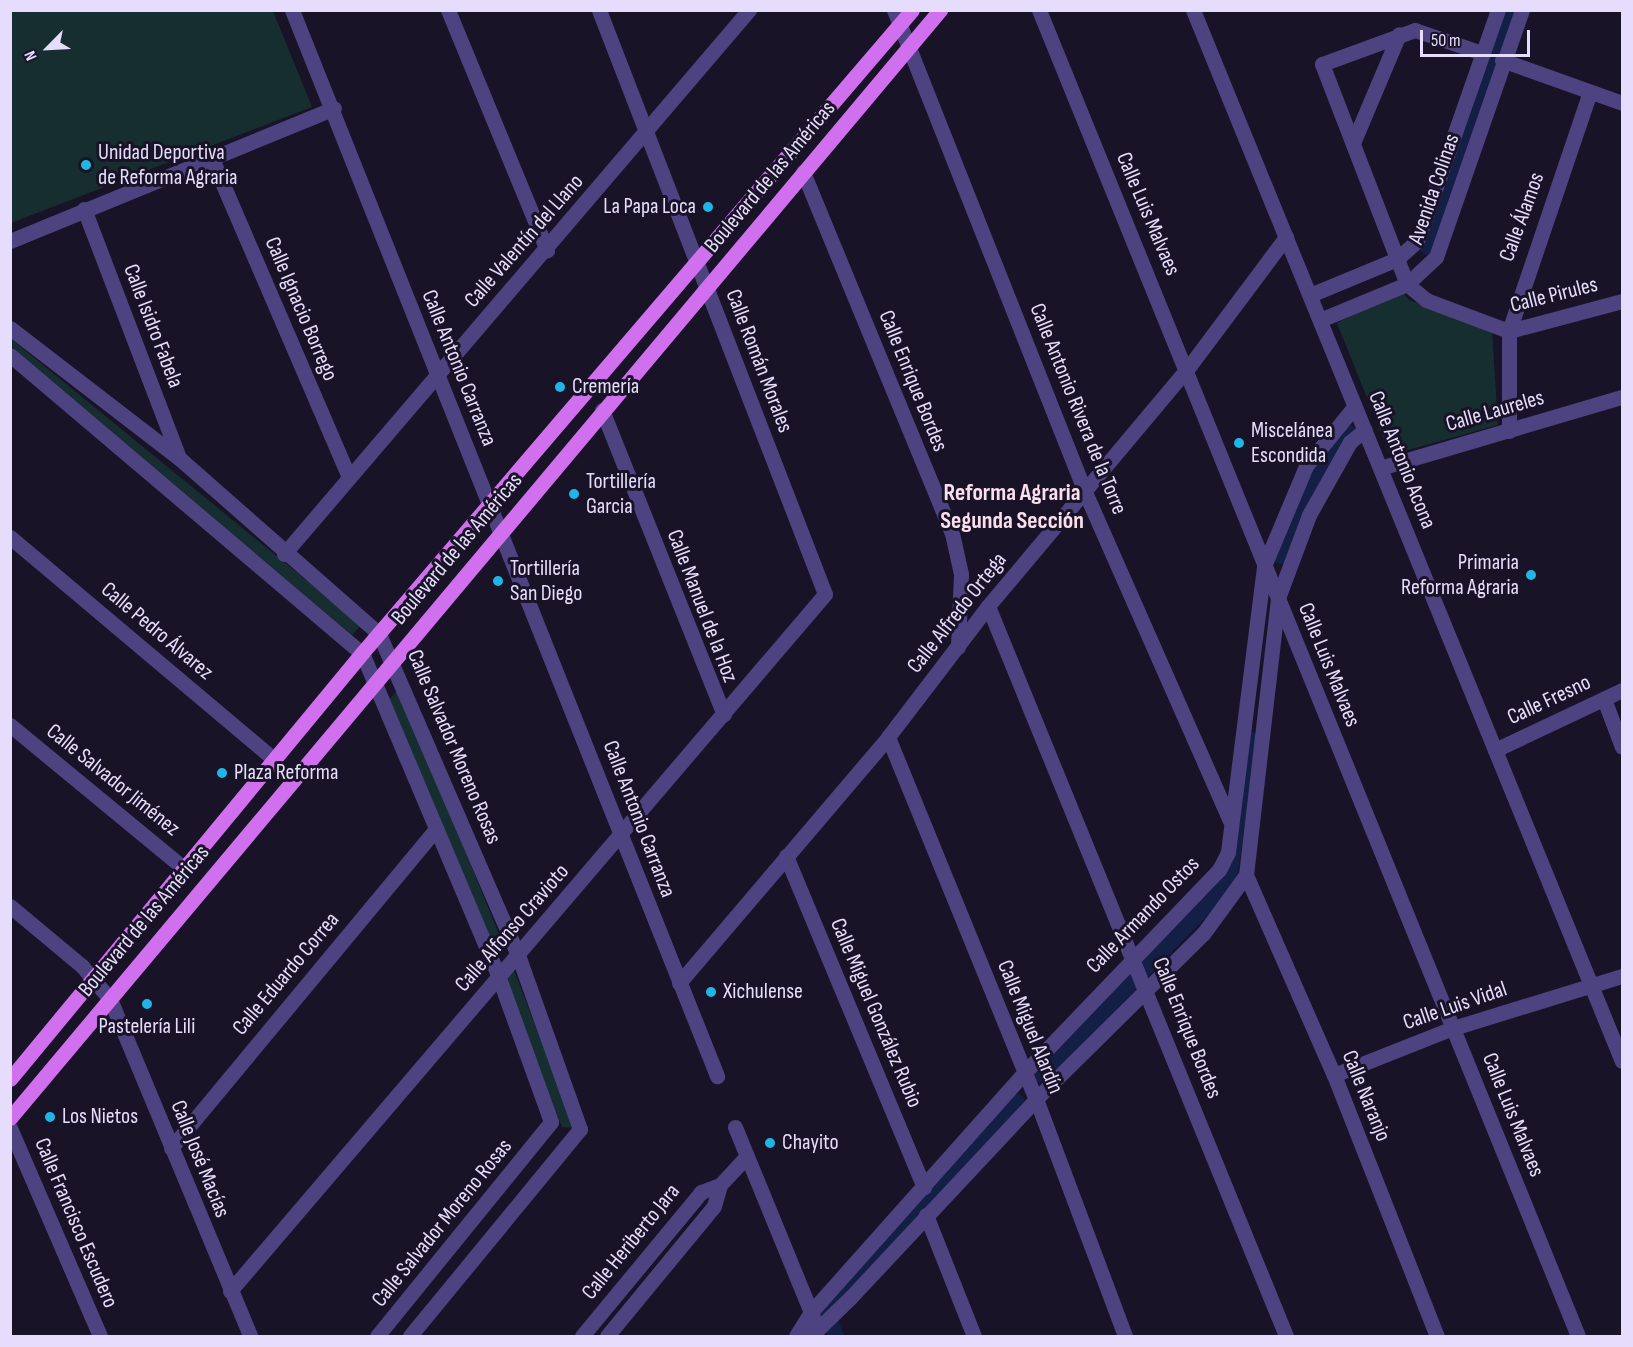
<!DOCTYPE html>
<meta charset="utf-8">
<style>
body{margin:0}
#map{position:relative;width:1633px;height:1347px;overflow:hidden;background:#191327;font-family:"Sofia Sans Condensed",sans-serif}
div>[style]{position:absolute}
.green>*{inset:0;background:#172e31}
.canal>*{height:15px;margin:-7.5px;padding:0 7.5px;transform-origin:7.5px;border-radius:7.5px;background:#131f45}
.minor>*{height:15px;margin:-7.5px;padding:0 7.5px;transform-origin:7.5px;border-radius:7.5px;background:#4e4381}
.major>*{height:15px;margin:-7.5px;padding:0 7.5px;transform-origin:7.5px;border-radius:7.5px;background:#d170ef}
.dots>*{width:16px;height:16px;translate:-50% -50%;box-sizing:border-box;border:3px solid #191327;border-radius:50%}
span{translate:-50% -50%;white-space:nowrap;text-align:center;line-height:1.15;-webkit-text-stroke:6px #191327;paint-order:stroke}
.poi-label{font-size:22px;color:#e5ddfb}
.left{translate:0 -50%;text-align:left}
.right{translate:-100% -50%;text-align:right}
.street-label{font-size:22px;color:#e5ddfb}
.neighbourhood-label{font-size:24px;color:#fbdfed;font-weight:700}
.frame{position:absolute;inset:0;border:12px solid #e5ddfb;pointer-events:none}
.north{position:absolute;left:18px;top:18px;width:60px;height:60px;-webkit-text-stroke:4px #191327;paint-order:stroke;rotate:246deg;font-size:16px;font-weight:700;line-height:24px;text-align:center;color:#e5ddfb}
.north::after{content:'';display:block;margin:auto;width:21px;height:27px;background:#e5ddfb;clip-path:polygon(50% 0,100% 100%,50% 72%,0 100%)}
.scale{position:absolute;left:1420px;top:30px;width:110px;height:27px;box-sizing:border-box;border:3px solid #e5ddfb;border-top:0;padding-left:8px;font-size:18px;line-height:21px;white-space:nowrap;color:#e5ddfb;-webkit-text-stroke:4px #191327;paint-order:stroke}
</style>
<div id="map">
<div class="green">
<div style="clip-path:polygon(10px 11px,273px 11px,312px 107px,11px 223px)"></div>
<div style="clip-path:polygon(1401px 290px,1409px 300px,1492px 330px,1498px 425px,1390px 455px,1337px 323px)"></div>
<div style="clip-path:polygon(10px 338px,361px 625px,352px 635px,11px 346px)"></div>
<div style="clip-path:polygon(399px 688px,505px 949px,495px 960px,389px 700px)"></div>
<div style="clip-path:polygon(513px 968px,575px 1128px,562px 1127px,503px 978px)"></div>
</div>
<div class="canal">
<div style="left:1427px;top:247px;width:251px;rotate:-70.5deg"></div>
<div style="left:1280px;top:556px;width:75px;rotate:-66.5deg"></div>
<div style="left:1310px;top:487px;width:67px;rotate:-55.4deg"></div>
<div style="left:1042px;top:1075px;width:248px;rotate:-46deg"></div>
<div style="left:1214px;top:897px;width:30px;rotate:-57deg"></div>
<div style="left:1230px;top:872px;width:135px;rotate:-81.5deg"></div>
<div style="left:836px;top:1336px;width:30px;rotate:-111deg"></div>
<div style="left:825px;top:1308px;width:282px;rotate:-47.2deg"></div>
</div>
<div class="minor">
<div style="left:292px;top:10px;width:1148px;rotate:68.26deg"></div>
<div style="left:448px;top:10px;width:260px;rotate:67.6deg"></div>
<div style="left:894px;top:10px;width:518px;rotate:68.38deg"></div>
<div style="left:1085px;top:492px;width:360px;rotate:66.2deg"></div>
<div style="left:1039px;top:10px;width:1431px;rotate:67.88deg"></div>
<div style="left:1193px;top:10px;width:1135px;rotate:67.8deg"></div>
<div style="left:1482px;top:53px;width:71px;rotate:-161.1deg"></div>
<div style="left:1415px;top:30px;width:99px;rotate:159.9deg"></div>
<div style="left:1322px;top:64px;width:236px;rotate:68.9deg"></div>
<div style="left:1407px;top:284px;width:25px;rotate:40deg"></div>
<div style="left:1426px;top:300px;width:89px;rotate:20.5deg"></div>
<div style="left:1509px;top:331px;width:117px;rotate:-14.9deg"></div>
<div style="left:1502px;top:60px;width:127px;rotate:19.7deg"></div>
<div style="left:1353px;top:143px;width:118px;rotate:-67.1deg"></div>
<div style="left:212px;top:159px;width:346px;rotate:66.7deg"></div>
<div style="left:803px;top:172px;width:391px;rotate:67.6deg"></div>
<div style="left:952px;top:533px;width:42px;rotate:77.6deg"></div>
<div style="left:961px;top:574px;width:73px;rotate:92.4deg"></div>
<div style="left:84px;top:209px;width:267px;rotate:69.1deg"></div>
<div style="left:10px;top:241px;width:350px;rotate:-22.3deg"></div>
<div style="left:1310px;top:295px;width:94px;rotate:-22.5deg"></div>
<div style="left:1397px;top:259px;width:27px;rotate:-42deg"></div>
<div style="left:1417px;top:241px;width:245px;rotate:-70.7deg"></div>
<div style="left:1320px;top:320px;width:94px;rotate:-22.5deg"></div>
<div style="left:1407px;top:284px;width:40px;rotate:-43deg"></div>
<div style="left:1436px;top:257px;width:262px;rotate:-70.8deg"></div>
<div style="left:10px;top:328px;width:213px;rotate:37.6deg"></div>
<div style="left:179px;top:458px;width:266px;rotate:41.3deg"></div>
<div style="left:379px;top:634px;width:350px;rotate:66.6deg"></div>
<div style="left:518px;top:955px;width:185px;rotate:70.4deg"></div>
<div style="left:580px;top:1129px;width:268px;rotate:129.4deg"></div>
<div style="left:10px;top:355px;width:461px;rotate:40.3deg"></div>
<div style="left:362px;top:653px;width:353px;rotate:67.1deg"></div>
<div style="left:499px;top:978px;width:153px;rotate:70.1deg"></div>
<div style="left:551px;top:1122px;width:276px;rotate:129.1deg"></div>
<div style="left:602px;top:410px;width:328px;rotate:68.2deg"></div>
<div style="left:1509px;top:431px;width:100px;rotate:-90deg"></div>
<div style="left:1509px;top:331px;width:252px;rotate:-71.3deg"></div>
<div style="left:1380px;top:468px;width:252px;rotate:-16.4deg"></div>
<div style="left:10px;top:537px;width:346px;rotate:40.1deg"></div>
<div style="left:284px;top:554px;width:716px;rotate:-49.48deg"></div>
<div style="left:988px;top:606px;width:788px;rotate:67.79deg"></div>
<div style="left:1604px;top:699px;width:51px;rotate:69.4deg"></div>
<div style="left:10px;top:725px;width:229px;rotate:39.5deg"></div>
<div style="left:888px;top:737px;width:391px;rotate:67.8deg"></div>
<div style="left:1036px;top:1099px;width:253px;rotate:69.4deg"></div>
<div style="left:1495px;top:750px;width:140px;rotate:-25.3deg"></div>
<div style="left:786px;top:856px;width:359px;rotate:67.4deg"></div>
<div style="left:1246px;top:875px;width:219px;rotate:66.3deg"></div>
<div style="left:1334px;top:1075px;width:281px;rotate:68.5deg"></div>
<div style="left:10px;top:906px;width:94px;rotate:39.8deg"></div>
<div style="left:82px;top:966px;width:43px;rotate:49.7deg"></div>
<div style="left:110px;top:999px;width:365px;rotate:67.4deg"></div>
<div style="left:679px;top:983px;width:323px;rotate:-49.6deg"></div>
<div style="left:888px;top:737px;width:165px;rotate:-52.6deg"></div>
<div style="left:988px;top:606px;width:311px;rotate:-50deg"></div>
<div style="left:1188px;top:368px;width:164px;rotate:-53.2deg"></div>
<div style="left:1334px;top:1075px;width:128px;rotate:-21.6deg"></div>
<div style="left:1453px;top:1028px;width:177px;rotate:-17.1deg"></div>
<div style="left:735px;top:1127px;width:209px;rotate:67.7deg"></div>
<div style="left:10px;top:1128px;width:227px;rotate:66.6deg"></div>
<div style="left:171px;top:1148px;width:415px;rotate:-50.3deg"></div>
<div style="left:926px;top:1215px;width:130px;rotate:68.4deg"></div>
<div style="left:230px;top:1291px;width:916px;rotate:-49.51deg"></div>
<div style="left:825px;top:594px;width:626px;rotate:-111.16deg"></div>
<div style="left:798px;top:1334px;width:21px;rotate:-14deg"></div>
<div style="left:818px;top:1329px;width:45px;rotate:-44.1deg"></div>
<div style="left:850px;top:1298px;width:272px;rotate:-46.9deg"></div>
<div style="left:1036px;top:1099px;width:235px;rotate:-44.7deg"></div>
<div style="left:1203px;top:934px;width:73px;rotate:-53.9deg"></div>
<div style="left:1246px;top:875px;width:279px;rotate:-83.4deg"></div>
<div style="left:1278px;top:598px;width:89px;rotate:-69.5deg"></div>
<div style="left:1309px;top:515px;width:84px;rotate:-60.7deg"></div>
<div style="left:1350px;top:442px;width:19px;rotate:-39deg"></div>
<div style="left:582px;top:1336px;width:187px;rotate:-50.4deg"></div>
<div style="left:701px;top:1192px;width:20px;rotate:-20deg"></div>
<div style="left:607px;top:1336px;width:168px;rotate:-50.5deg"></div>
<div style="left:714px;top:1206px;width:22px;rotate:-74deg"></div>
<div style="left:720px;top:1185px;width:38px;rotate:-47deg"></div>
<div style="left:796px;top:1336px;width:28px;rotate:-58deg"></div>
<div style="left:811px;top:1312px;width:322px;rotate:-48.3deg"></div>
<div style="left:1025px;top:1072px;width:280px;rotate:-46.2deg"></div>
<div style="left:1219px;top:870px;width:20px;rotate:-63deg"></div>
<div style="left:1228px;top:852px;width:288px;rotate:-82.8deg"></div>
<div style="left:1264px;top:566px;width:108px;rotate:-67.2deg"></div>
<div style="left:1306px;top:466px;width:77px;rotate:-50.8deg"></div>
</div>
<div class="major">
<div style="left:10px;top:1079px;width:553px;rotate:-50.43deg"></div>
<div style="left:362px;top:653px;width:846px;rotate:-49.46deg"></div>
<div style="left:10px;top:1118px;width:1447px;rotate:-49.99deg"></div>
</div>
<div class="dots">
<div style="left:86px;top:165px;background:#1fb6e6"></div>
<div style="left:708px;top:207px;background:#1fb6e6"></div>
<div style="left:560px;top:387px;background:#1fb6e6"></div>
<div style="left:1239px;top:443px;background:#1fb6e6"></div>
<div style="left:574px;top:494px;background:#1fb6e6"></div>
<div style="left:1531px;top:575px;background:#1fb6e6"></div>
<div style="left:498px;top:581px;background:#1fb6e6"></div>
<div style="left:222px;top:773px;background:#1fb6e6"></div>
<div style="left:711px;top:992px;background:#1fb6e6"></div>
<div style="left:147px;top:1004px;background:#1fb6e6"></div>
<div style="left:50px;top:1117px;background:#1fb6e6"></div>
<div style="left:770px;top:1143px;background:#1fb6e6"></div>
</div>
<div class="poi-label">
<span class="left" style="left:98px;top:165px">Unidad Deportiva<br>de Reforma Agraria</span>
<span class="right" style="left:696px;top:207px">La Papa Loca</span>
<span class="left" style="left:572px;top:387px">Cremería</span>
<span class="left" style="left:1251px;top:443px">Miscelánea<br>Escondida</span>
<span class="left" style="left:586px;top:494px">Tortillería<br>Garcia</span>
<span class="right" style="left:1519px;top:575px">Primaria<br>Reforma Agraria</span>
<span class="left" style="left:510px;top:581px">Tortillería<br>San Diego</span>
<span class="left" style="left:234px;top:773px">Plaza Reforma</span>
<span class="left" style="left:723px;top:992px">Xichulense</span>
<span style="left:147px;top:1027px">Pastelería Lili</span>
<span class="left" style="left:62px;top:1117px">Los Nietos</span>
<span class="left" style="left:782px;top:1143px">Chayito</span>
</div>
<div class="street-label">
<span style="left:770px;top:177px;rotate:-50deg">Boulevard de las Américas</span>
<span style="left:1434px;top:189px;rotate:-71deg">Avenida Colinas</span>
<span style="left:1148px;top:214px;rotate:67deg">Calle Luis Malvaes</span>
<span style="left:1522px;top:217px;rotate:-70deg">Calle Álamos</span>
<span style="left:524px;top:241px;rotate:-49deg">Calle Valentín del Llano</span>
<span style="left:1554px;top:295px;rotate:-14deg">Calle Pirules</span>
<span style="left:301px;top:309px;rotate:67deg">Calle Ignacio Borrego</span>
<span style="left:153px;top:326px;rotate:69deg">Calle Isidro Fabela</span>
<span style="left:759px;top:361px;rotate:69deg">Calle Román Morales</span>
<span style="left:459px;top:368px;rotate:68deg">Calle Antonio Carranza</span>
<span style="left:913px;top:381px;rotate:68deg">Calle Enrique Bordes</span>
<span style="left:1078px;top:409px;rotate:68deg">Calle Antonio Rivera de la Torre</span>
<span style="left:1495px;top:411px;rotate:-16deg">Calle Laureles</span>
<span style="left:1402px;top:460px;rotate:68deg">Calle Antonio Acona</span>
<span style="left:457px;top:549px;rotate:-50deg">Boulevard de las Américas</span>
<span style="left:702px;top:606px;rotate:69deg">Calle Manuel de la Hoz</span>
<span style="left:957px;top:613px;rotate:-52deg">Calle Alfredo Ortega</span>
<span style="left:157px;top:631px;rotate:40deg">Calle Pedro Álvarez</span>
<span style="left:1329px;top:665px;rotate:68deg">Calle Luis Malvaes</span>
<span style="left:1549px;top:700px;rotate:-25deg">Calle Fresno</span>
<span style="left:454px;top:747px;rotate:67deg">Calle Salvador Moreno Rosas</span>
<span style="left:113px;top:780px;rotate:39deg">Calle Salvador Jiménez</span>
<span style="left:639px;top:819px;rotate:69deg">Calle Antonio Carranza</span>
<span style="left:1143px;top:915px;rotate:-46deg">Calle Armando Ostos</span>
<span style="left:144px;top:921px;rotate:-50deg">Boulevard de las Américas</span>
<span style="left:512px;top:928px;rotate:-49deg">Calle Alfonso Cravioto</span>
<span style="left:286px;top:974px;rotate:-50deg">Calle Eduardo Correa</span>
<span style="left:1455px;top:1006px;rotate:-19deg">Calle Luis Vidal</span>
<span style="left:876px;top:1013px;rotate:67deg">Calle Miguel González Rubio</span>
<span style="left:1030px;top:1027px;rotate:68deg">Calle Miguel Alardín</span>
<span style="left:1187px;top:1028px;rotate:68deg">Calle Enrique Bordes</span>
<span style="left:1366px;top:1096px;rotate:68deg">Calle Naranjo</span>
<span style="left:1513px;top:1115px;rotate:68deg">Calle Luis Malvaes</span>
<span style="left:200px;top:1159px;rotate:68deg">Calle José Macías</span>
<span style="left:76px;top:1223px;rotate:67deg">Calle Francisco Escudero</span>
<span style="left:442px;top:1223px;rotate:-51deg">Calle Salvador Moreno Rosas</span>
<span style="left:631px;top:1242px;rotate:-51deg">Calle Heriberto Jara</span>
</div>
<div class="neighbourhood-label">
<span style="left:1012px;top:507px">Reforma Agraria<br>Segunda Sección</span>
</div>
<div class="frame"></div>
<div class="north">N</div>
<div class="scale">50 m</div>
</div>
